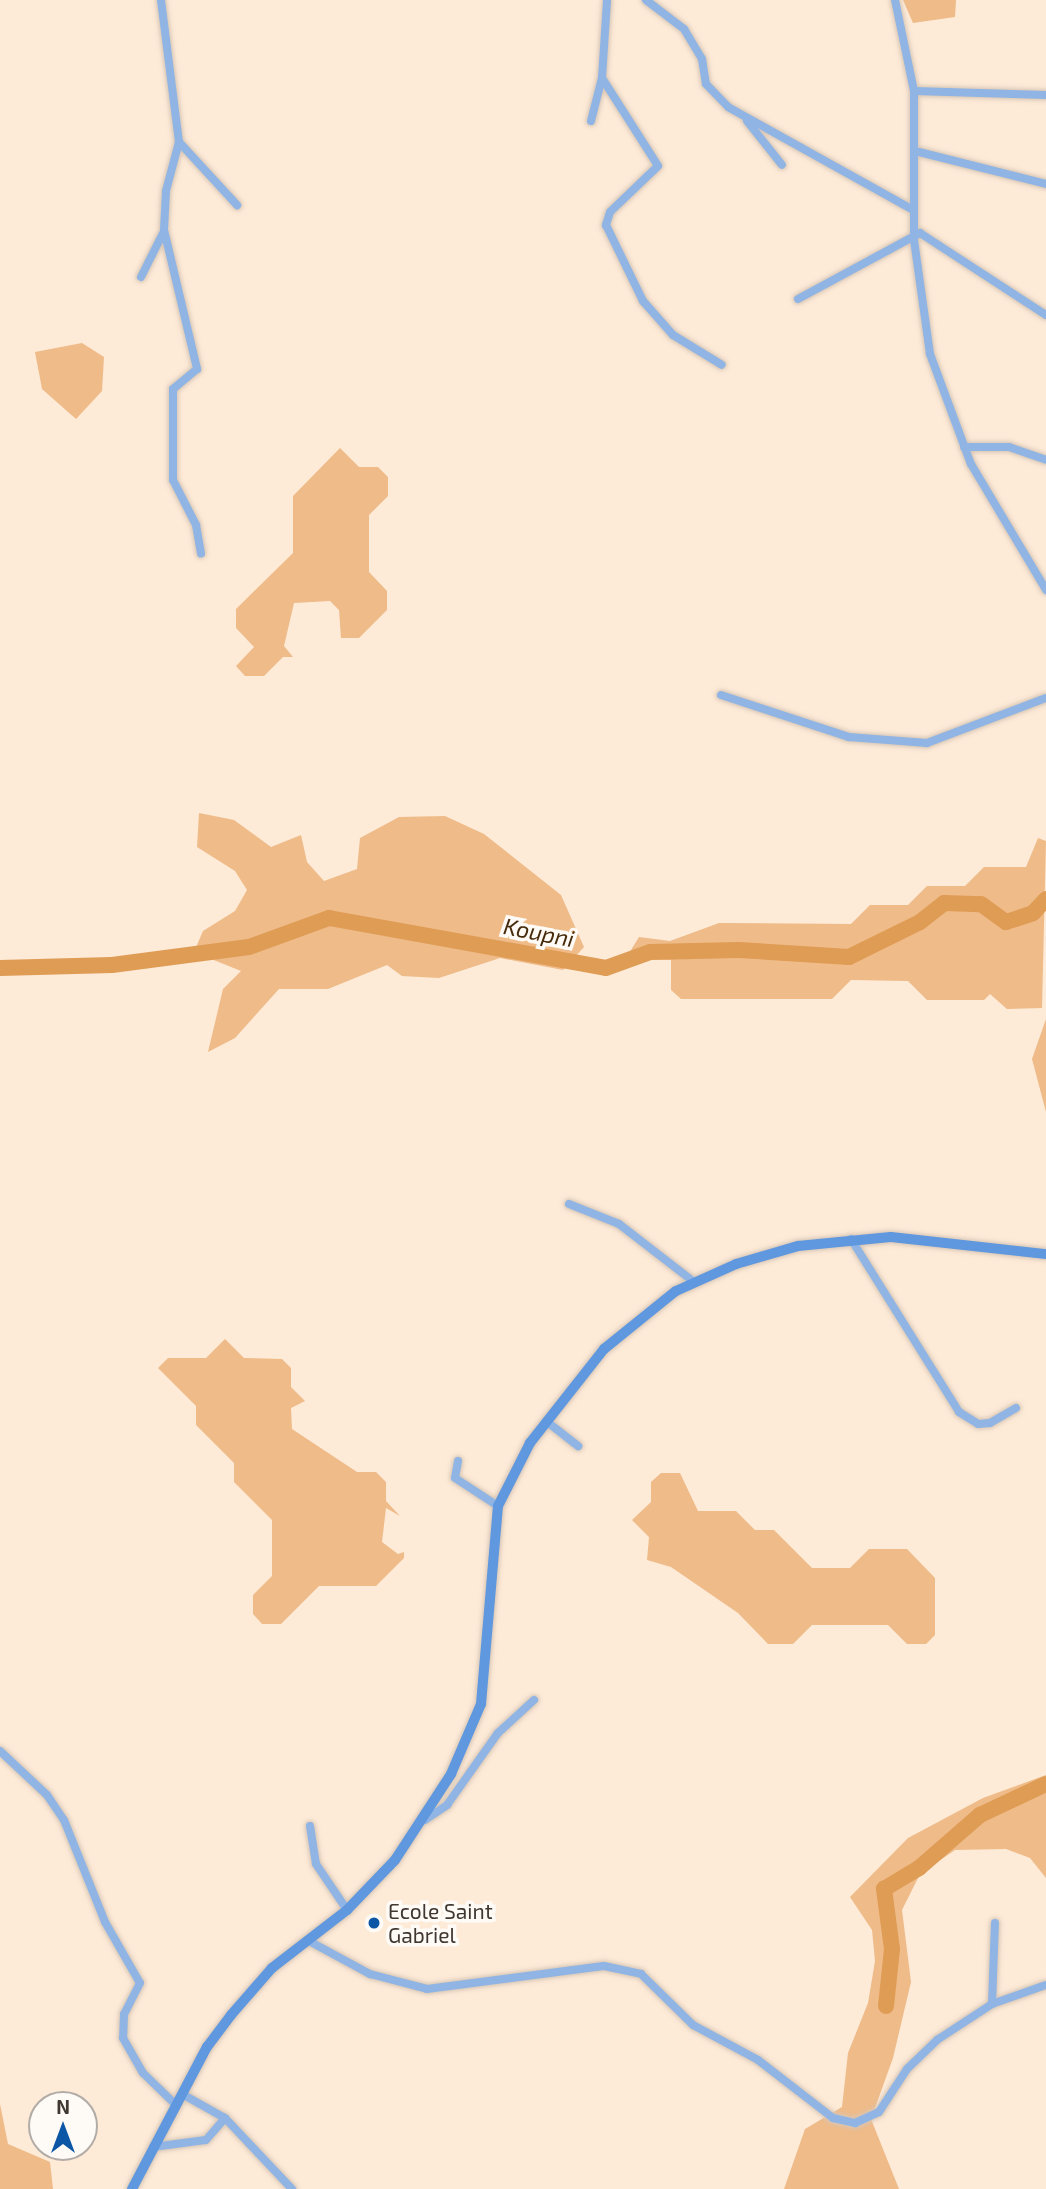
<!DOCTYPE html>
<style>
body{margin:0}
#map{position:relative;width:1046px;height:2189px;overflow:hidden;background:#fdead7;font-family:"Exo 2",sans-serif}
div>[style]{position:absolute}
.green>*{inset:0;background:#efbb89}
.river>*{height:16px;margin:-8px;padding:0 8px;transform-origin:8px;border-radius:8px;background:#df9c55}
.roads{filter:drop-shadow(0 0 2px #d7c6b6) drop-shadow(0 0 2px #d7c6b6)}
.minor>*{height:8px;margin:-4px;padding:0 4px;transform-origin:4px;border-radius:4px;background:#90b5e5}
.secondary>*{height:10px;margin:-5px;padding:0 5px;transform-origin:5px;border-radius:5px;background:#6098df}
.dots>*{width:19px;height:19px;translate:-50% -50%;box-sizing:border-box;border:4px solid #fefaf6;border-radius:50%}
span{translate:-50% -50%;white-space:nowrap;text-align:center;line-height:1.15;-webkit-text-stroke:7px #fefaf6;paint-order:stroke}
.poi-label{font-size:21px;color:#3f3730}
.left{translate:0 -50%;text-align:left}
.water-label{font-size:23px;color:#462b0c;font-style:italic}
.north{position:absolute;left:28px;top:2091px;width:70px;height:70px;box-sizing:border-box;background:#fefaf6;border:2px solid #b2aca7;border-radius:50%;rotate:0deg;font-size:19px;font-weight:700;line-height:28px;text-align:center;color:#3f3730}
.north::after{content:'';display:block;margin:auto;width:24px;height:32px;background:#0b56a5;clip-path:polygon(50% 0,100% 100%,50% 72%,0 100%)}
</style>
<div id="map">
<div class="green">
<div style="clip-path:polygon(903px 0,956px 0,955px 17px,913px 23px)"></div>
<div style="clip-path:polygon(82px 343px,104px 357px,102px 391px,76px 419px,42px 389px,35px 352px)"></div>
<div style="clip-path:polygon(340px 448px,359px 467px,378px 467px,388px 477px,388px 496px,369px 515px,369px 572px,387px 591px,387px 610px,359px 638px,341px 638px,339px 610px,330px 601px,294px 603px,284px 646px,293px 657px,283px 657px,264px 676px,245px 676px,236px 666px,254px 647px,236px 628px,236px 609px,293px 553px,293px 496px)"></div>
<div style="clip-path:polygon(199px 813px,234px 820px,271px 847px,301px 835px,307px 862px,324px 881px,357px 869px,360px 838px,399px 817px,445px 816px,484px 834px,561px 895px,584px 947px,563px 970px,500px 958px,439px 978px,402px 976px,387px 965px,328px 989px,279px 989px,235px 1038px,208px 1052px,223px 989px,241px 971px,194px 952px,203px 931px,235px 911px,247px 890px,235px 871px,197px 847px)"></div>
<div style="clip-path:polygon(1038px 838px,1046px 841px,1042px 1008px,1007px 1009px,990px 994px,984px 1000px,927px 1000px,908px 981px,851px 980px,832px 999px,681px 999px,671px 990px,671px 960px,626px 958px,639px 937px,670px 941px,719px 923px,851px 924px,870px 905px,908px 905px,927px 886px,965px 886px,984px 867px,1026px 867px)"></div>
<div style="clip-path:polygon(1046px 1019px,1046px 1112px,1032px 1059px)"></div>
<div style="clip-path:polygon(225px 1339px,244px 1358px,282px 1359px,291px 1368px,291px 1387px,305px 1401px,291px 1408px,292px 1429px,357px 1472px,376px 1472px,386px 1482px,386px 1501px,400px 1516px,386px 1508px,382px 1542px,398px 1554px,404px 1552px,404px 1558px,376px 1586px,319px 1586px,281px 1624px,262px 1624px,253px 1614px,253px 1595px,272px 1576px,272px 1520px,234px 1482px,234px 1463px,196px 1425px,196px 1406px,158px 1368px,168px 1358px,206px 1358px)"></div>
<div style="clip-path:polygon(661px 1473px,680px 1473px,698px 1511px,736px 1511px,755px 1530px,774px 1530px,812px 1568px,850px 1568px,869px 1549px,907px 1549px,935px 1578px,935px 1635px,926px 1644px,907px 1644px,888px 1625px,812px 1625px,793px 1644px,768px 1644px,738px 1613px,671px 1567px,647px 1560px,649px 1537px,632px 1520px,651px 1502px,651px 1482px)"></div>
<div style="clip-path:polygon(1046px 1775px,1046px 1878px,1030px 1858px,1006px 1849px,955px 1850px,920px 1874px,902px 1910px,911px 1982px,893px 2058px,871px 2119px,899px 2189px,784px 2189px,805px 2129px,842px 2107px,848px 2053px,868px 2003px,875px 1961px,872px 1930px,850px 1897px,908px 1838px,983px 1798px)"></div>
<div style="clip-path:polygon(0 2104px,8px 2144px,50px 2162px,53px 2189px,0 2189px)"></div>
</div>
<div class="river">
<div style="left:0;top:968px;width:112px;rotate:-1.5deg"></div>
<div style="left:112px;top:965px;width:138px;rotate:-7.5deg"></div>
<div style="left:249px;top:947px;width:85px;rotate:-19.9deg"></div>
<div style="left:329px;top:918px;width:281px;rotate:10.2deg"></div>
<div style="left:606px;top:968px;width:47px;rotate:-20deg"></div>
<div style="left:650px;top:952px;width:89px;rotate:-1.3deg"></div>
<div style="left:739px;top:950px;width:110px;rotate:3.6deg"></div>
<div style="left:849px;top:957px;width:79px;rotate:-26.2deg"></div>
<div style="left:920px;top:922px;width:31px;rotate:-38deg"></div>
<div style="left:944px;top:903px;width:37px;rotate:2deg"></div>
<div style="left:981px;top:904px;width:31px;rotate:36deg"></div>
<div style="left:1006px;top:922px;width:28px;rotate:-18deg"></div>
<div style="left:1033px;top:913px;width:19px;rotate:-47deg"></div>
<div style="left:886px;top:2006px;width:57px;rotate:-84deg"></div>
<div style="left:892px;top:1949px;width:61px;rotate:-97.6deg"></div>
<div style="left:884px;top:1889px;width:41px;rotate:-31deg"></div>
<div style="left:919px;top:1868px;width:81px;rotate:-41deg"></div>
<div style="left:980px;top:1815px;width:73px;rotate:-25.2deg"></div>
</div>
<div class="roads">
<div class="minor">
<div style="left:161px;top:0;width:143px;rotate:82.8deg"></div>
<div style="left:179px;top:142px;width:51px;rotate:104.9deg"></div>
<div style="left:166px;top:191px;width:39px;rotate:93deg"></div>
<div style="left:164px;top:230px;width:143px;rotate:76.6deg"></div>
<div style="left:197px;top:369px;width:31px;rotate:140deg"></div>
<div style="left:173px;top:389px;width:91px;rotate:90deg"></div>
<div style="left:173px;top:480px;width:51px;rotate:62.9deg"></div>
<div style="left:196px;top:525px;width:29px;rotate:80deg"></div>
<div style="left:646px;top:0;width:48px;rotate:37.3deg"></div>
<div style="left:684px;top:29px;width:35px;rotate:59deg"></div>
<div style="left:702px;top:59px;width:25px;rotate:81deg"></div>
<div style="left:706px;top:84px;width:32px;rotate:46deg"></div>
<div style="left:728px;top:107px;width:212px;rotate:29.1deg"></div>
<div style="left:895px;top:0;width:93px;rotate:78.2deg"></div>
<div style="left:914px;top:91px;width:149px;rotate:90deg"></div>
<div style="left:914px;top:240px;width:115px;rotate:82deg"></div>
<div style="left:930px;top:354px;width:117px;rotate:69.6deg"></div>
<div style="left:971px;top:464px;width:147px;rotate:59.2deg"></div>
<div style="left:602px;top:78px;width:104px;rotate:57.5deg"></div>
<div style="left:658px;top:166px;width:66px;rotate:136.2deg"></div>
<div style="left:610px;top:212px;width:14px;rotate:107deg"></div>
<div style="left:606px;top:225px;width:85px;rotate:64deg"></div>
<div style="left:643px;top:301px;width:45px;rotate:48.6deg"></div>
<div style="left:673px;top:335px;width:57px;rotate:31.5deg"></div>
<div style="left:914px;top:91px;width:132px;rotate:1.7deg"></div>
<div style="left:591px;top:121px;width:44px;rotate:-75.7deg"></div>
<div style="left:602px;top:78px;width:78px;rotate:-86.3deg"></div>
<div style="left:747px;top:121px;width:56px;rotate:51.5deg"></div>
<div style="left:179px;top:142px;width:86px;rotate:47.4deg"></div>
<div style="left:915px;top:151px;width:135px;rotate:14.1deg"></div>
<div style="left:141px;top:277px;width:49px;rotate:-63.4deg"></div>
<div style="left:798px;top:299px;width:139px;rotate:-28.4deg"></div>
<div style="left:920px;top:233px;width:150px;rotate:33.1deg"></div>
<div style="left:964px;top:447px;width:45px"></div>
<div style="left:1009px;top:447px;width:39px;rotate:19deg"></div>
<div style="left:721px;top:695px;width:135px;rotate:18.2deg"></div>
<div style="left:849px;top:737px;width:78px;rotate:4.4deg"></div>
<div style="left:927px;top:743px;width:127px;rotate:-20.7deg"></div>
<div style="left:569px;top:1204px;width:54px;rotate:21.8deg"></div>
<div style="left:619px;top:1224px;width:95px;rotate:37.7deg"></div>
<div style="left:851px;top:1239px;width:204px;rotate:58deg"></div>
<div style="left:959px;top:1412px;width:22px;rotate:32deg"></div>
<div style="left:978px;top:1424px;width:12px;rotate:-5deg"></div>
<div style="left:990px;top:1423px;width:30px;rotate:-30deg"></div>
<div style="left:546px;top:1421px;width:41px;rotate:38deg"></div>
<div style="left:458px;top:1461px;width:17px;rotate:100deg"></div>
<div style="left:455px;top:1478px;width:51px;rotate:33.1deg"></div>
<div style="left:0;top:1751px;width:64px;rotate:43.1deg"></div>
<div style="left:47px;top:1795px;width:30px;rotate:56deg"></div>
<div style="left:64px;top:1820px;width:110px;rotate:68.1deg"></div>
<div style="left:105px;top:1922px;width:70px;rotate:60.2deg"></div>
<div style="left:140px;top:1983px;width:35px;rotate:117deg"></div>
<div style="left:124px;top:2014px;width:24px;rotate:92deg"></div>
<div style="left:123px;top:2038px;width:40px;rotate:60.3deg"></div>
<div style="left:143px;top:2073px;width:45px;rotate:44.1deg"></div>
<div style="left:425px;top:1820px;width:27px;rotate:-34deg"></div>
<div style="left:447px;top:1805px;width:88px;rotate:-54.7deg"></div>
<div style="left:498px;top:1733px;width:49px;rotate:-42.5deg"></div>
<div style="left:310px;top:1826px;width:38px;rotate:81deg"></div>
<div style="left:316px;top:1864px;width:55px;rotate:56deg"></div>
<div style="left:307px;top:1940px;width:72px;rotate:28.4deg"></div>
<div style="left:370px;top:1974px;width:59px;rotate:14.7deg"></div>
<div style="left:427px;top:1989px;width:178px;rotate:-7.4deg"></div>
<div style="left:604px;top:1966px;width:38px;rotate:12deg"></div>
<div style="left:641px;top:1974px;width:73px;rotate:44.4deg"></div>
<div style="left:693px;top:2025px;width:74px;rotate:28.3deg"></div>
<div style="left:758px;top:2060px;width:95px;rotate:37.7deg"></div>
<div style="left:833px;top:2118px;width:23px;rotate:13deg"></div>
<div style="left:855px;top:2123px;width:26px;rotate:-25deg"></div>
<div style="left:879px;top:2112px;width:51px;rotate:-56.9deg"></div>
<div style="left:907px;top:2069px;width:42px;rotate:-44deg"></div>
<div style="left:937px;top:2040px;width:66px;rotate:-33.2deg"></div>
<div style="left:992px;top:2004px;width:57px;rotate:-19.4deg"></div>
<div style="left:992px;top:2004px;width:81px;rotate:-87.9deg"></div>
<div style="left:182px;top:2094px;width:49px;rotate:29.2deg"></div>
<div style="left:225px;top:2118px;width:98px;rotate:46.7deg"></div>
<div style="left:153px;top:2147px;width:53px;rotate:-7.5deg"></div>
<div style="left:206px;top:2140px;width:29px;rotate:-49deg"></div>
</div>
<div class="secondary">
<div style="left:132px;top:2189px;width:161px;rotate:-62.2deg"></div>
<div style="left:207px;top:2047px;width:40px;rotate:-53deg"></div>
<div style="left:231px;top:2015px;width:62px;rotate:-48.9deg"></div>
<div style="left:272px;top:1968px;width:95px;rotate:-37.7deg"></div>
<div style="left:347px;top:1910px;width:69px;rotate:-46.2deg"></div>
<div style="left:395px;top:1860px;width:103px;rotate:-56.9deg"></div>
<div style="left:451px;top:1774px;width:76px;rotate:-66.8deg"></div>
<div style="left:481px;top:1704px;width:199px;rotate:-85.1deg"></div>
<div style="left:498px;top:1506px;width:71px;rotate:-63.1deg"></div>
<div style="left:530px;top:1443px;width:120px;rotate:-51.8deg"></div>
<div style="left:604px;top:1349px;width:92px;rotate:-38.9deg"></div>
<div style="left:676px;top:1291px;width:66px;rotate:-24.2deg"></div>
<div style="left:736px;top:1264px;width:65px;rotate:-16.2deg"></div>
<div style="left:798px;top:1246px;width:93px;rotate:-5.5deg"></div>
<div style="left:891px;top:1237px;width:156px;rotate:6.3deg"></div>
</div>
</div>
<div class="dots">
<div style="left:374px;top:1923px;background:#0b56a5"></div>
</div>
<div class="poi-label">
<span class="left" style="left:388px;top:1923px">Ecole Saint<br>Gabriel</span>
</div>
<div class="water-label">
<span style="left:539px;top:932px;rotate:11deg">Koupni</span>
</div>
<div class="north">N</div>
</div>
